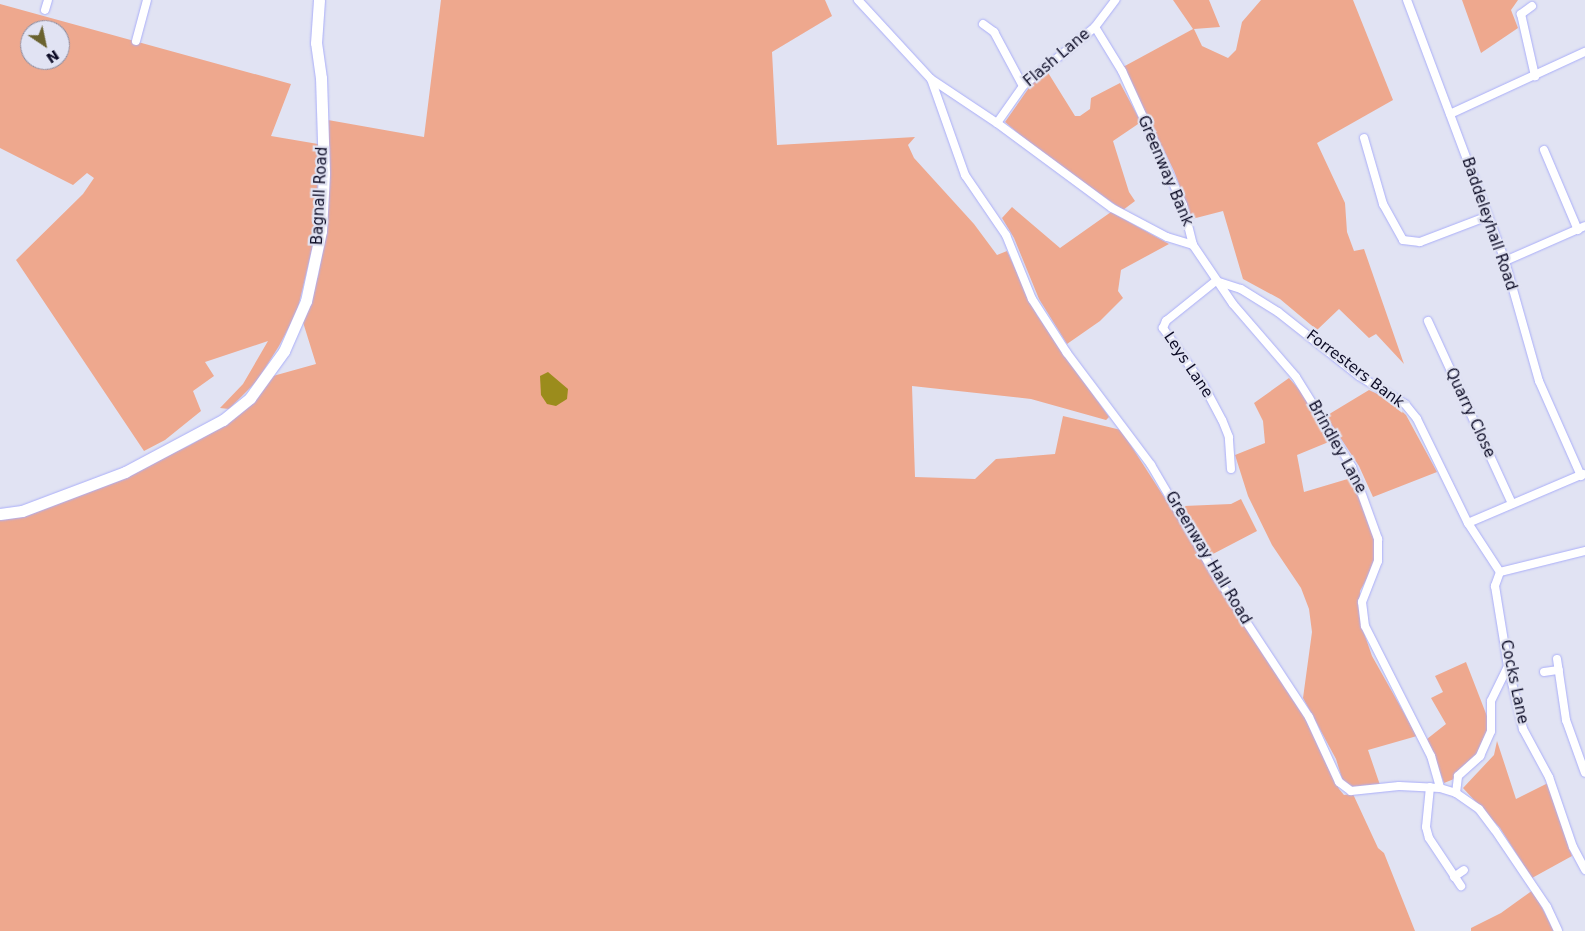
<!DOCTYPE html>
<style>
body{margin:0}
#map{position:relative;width:1585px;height:931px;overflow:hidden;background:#e1e3f3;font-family:"DejaVu Sans",sans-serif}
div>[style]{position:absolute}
.green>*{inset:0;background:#eea88e}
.water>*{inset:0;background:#9b8c1c}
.roads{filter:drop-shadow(0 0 1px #aaaef9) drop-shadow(0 0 1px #aaaef9)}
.street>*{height:8px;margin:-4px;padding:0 4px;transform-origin:4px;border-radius:4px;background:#fff}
.secondary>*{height:11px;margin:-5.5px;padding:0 5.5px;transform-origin:5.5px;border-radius:5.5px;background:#fff}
span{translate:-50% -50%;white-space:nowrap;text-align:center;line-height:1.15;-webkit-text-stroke:4.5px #e1e3f3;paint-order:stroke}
.street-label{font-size:15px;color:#0b0a24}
.north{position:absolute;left:20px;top:20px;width:50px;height:50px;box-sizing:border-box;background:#e1e3f3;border:1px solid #8b8ca0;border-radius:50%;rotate:146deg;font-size:14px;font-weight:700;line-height:20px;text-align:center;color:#0b0a24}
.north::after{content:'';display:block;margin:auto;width:18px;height:22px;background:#6a622f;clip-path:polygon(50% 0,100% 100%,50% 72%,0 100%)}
</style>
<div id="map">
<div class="green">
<div style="clip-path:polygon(441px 0,825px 0,832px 16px,772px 52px,777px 145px,915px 137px,908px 145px,914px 158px,974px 224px,997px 255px,1007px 251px,1037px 315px,1109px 417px,1106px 420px,1031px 399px,912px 386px,915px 477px,975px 479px,996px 459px,1055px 454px,1063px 416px,1121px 430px,1315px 732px,1339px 789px,1344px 795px,1353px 794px,1378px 848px,1384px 853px,1415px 931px,0 931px,0 518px,146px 466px,190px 445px,230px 422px,273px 376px,316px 364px,302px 319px,318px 276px,326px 232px,328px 120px,424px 137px)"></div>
<div style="clip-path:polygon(1173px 0,1209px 0,1220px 27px,1194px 29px,1202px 46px,1228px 58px,1236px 50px,1242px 22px,1261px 0,1353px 0,1393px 100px,1317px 143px,1345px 203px,1347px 232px,1354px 251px,1364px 249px,1404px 364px,1376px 334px,1369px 338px,1339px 309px,1317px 330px,1280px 299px,1243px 279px,1223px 211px,1192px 219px,1174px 171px,1123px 67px,1193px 29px)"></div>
<div style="clip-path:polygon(1462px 0,1518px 0,1511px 10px,1518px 28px,1481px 53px)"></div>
<div style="clip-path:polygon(evenodd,0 4px,291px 84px,271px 136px,318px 144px,317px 229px,297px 312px,279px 346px,257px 381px,229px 409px,220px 408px,243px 384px,268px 341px,205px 362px,214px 376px,193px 391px,201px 411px,165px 440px,144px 451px,16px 260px,83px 194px,94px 178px,87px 173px,73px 185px,0 148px,0 4px,30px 30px,60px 30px,60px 60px,30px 60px,30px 30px)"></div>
<div style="clip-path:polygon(1047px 71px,1075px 116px,1080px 116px,1090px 109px,1091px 98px,1120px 83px,1141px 122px,1113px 141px,1129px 192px,1135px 201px,1123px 210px,1041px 153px,1005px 122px,1033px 82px)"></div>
<div style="clip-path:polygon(1012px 207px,1060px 248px,1111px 212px,1169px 244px,1121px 270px,1118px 291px,1123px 298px,1100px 321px,1067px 344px,1039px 299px,1014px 238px,1002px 218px)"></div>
<div style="clip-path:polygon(1289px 378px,1305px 396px,1331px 441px,1297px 455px,1304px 492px,1351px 478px,1365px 503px,1374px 538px,1374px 566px,1360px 591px,1362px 627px,1372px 656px,1417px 736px,1368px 750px,1380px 785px,1353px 788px,1343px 782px,1336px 759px,1303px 698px,1312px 632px,1309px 609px,1301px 588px,1272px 545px,1248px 496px,1235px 455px,1265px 443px,1263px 421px,1254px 403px)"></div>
<div style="clip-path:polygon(1369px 390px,1390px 400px,1406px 415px,1437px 472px,1373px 497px,1359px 466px,1326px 416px)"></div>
<div style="clip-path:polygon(1241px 499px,1257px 531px,1211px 555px,1184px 506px,1231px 504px)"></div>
<div style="clip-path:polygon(1466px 662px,1490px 724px,1476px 756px,1454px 779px,1444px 783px,1427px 739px,1446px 724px,1431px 698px,1443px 692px,1435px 676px)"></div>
<div style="clip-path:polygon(1497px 741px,1516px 799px,1548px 783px,1572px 856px,1532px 878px,1500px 828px,1463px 788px,1494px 755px)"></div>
<div style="clip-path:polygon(1533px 890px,1554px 931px,1471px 931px,1471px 928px,1501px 913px)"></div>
</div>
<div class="water">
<div style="clip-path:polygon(548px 372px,568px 389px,567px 399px,556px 406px,547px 404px,541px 395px,540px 376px)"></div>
</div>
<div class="roads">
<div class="street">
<div style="left:858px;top:0;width:108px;rotate:47.3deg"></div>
<div style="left:931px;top:79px;width:79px;rotate:33.7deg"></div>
<div style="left:997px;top:123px;width:45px;rotate:-54.9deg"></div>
<div style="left:1023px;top:86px;width:93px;rotate:-39.3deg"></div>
<div style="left:1095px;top:27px;width:34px;rotate:-53deg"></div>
<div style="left:1407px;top:0;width:279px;rotate:69.4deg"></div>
<div style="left:1505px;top:261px;width:125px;rotate:74.2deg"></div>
<div style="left:1539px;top:381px;width:104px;rotate:66.1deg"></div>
<div style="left:1532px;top:6px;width:14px;rotate:144deg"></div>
<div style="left:1521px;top:14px;width:64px;rotate:77.3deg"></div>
<div style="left:45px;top:10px;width:10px;rotate:-73deg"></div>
<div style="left:983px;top:24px;width:14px;rotate:36deg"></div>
<div style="left:994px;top:32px;width:61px;rotate:61.8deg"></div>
<div style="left:1095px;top:27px;width:52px;rotate:58.5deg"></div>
<div style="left:1122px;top:71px;width:89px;rotate:65.4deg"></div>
<div style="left:1159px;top:152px;width:58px;rotate:65.6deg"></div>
<div style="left:1183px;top:205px;width:41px;rotate:76deg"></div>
<div style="left:136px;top:41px;width:42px;rotate:-75deg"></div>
<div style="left:931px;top:79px;width:102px;rotate:70.5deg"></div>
<div style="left:965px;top:175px;width:73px;rotate:55.7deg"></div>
<div style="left:1006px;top:235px;width:69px;rotate:67.9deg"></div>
<div style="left:1032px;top:299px;width:64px;rotate:57.1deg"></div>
<div style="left:1067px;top:353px;width:140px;rotate:53.1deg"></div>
<div style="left:1151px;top:465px;width:132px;rotate:59.6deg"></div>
<div style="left:1218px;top:579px;width:165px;rotate:56.6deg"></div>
<div style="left:1309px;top:717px;width:72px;rotate:65.2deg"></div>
<div style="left:1339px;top:782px;width:15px;rotate:37deg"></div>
<div style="left:1351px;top:791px;width:48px;rotate:-5.9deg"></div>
<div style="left:1399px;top:786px;width:41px;rotate:2.8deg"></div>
<div style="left:1440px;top:788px;width:17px;rotate:17deg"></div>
<div style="left:1456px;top:793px;width:28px;rotate:35deg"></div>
<div style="left:1479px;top:809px;width:26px;rotate:53deg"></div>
<div style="left:1495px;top:830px;width:93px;rotate:56deg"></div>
<div style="left:1547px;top:907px;width:26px;rotate:65deg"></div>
<div style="left:1450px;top:114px;width:149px;rotate:-24.7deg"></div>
<div style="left:997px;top:123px;width:143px;rotate:36.5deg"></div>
<div style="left:1112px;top:208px;width:62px;rotate:27.8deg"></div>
<div style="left:1167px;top:237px;width:27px;rotate:17deg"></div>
<div style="left:1364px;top:138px;width:69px;rotate:73.9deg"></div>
<div style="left:1383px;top:204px;width:41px;rotate:60.9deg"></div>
<div style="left:1403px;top:240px;width:17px;rotate:7deg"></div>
<div style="left:1420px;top:242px;width:73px;rotate:-20.9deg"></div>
<div style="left:1544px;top:150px;width:87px;rotate:67deg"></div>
<div style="left:1193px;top:245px;width:71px;rotate:55.9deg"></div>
<div style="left:1233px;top:304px;width:96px;rotate:49.2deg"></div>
<div style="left:1296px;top:377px;width:106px;rotate:58.1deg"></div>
<div style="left:1352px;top:467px;width:77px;rotate:70.1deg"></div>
<div style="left:1378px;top:539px;width:22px;rotate:90deg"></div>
<div style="left:1378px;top:561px;width:44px;rotate:111.3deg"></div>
<div style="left:1362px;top:602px;width:24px;rotate:83deg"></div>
<div style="left:1365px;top:626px;width:146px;rotate:63.1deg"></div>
<div style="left:1431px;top:756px;width:33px;rotate:74deg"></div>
<div style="left:1505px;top:261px;width:87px;rotate:-23.6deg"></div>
<div style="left:1428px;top:321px;width:201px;rotate:65.3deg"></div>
<div style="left:1231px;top:469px;width:32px;rotate:-94deg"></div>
<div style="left:1229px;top:437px;width:18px;rotate:-112deg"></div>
<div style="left:1222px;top:420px;width:40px;rotate:-118deg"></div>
<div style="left:1203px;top:385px;width:70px;rotate:-125.1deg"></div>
<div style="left:1163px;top:328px;width:8px;rotate:-67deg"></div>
<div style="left:1166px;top:321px;width:64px;rotate:-38.7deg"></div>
<div style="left:1216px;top:281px;width:26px;rotate:18deg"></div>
<div style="left:1241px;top:289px;width:44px;rotate:31.9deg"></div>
<div style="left:1278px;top:312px;width:103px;rotate:38.3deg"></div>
<div style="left:1359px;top:376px;width:54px;rotate:31.3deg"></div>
<div style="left:1405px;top:404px;width:19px;rotate:51deg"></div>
<div style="left:1417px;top:419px;width:116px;rotate:63.9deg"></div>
<div style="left:1468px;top:523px;width:59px;rotate:56.9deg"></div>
<div style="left:1468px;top:523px;width:125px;rotate:-23.1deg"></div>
<div style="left:1500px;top:572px;width:15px;rotate:110deg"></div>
<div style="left:1495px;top:586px;width:81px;rotate:80.8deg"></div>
<div style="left:1508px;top:666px;width:65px;rotate:76.6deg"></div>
<div style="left:1523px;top:729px;width:55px;rotate:61.6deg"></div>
<div style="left:1549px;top:777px;width:74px;rotate:71.1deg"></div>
<div style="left:1573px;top:847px;width:26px;rotate:62deg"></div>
<div style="left:1500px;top:572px;width:88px;rotate:-13.9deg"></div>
<div style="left:1557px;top:659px;width:62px;rotate:81.6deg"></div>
<div style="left:1566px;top:720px;width:56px;rotate:70.3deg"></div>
<div style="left:1544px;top:672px;width:15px;rotate:-8deg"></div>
<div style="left:1430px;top:787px;width:40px;rotate:95.7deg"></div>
<div style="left:1426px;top:827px;width:11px;rotate:75deg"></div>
<div style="left:1429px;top:838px;width:58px;rotate:56.3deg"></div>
<div style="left:1456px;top:793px;width:17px;rotate:-83deg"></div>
<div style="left:1458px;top:776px;width:30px;rotate:-42deg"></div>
<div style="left:1480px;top:756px;width:27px;rotate:-66deg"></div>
<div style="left:1491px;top:731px;width:30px;rotate:-90deg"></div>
<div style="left:1491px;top:701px;width:39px;rotate:-64deg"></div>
<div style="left:1454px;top:877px;width:12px;rotate:-35deg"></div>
</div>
<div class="secondary">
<div style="left:0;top:514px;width:22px;rotate:-8deg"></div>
<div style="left:22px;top:511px;width:110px;rotate:-20.7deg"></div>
<div style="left:125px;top:472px;width:111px;rotate:-28deg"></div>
<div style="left:223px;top:420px;width:35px;rotate:-39deg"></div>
<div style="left:250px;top:398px;width:58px;rotate:-54.1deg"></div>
<div style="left:284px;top:351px;width:55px;rotate:-66.3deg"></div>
<div style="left:306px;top:301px;width:72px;rotate:-77.9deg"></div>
<div style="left:321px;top:231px;width:58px;rotate:-87deg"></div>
<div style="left:324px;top:173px;width:95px;rotate:-91.8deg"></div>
<div style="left:321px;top:78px;width:35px;rotate:-98deg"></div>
<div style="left:316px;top:43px;width:43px;rotate:-86deg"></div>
</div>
</div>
<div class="street-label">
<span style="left:1057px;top:58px;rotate:-40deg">Flash Lane</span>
<span style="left:1165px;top:171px;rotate:67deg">Greenway Bank</span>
<span style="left:320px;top:196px;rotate:-87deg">Bagnall Road</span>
<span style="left:1489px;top:224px;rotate:71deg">Baddeleyhall Road</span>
<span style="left:1188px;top:365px;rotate:56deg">Leys Lane</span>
<span style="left:1355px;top:369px;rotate:37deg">Forresters Bank</span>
<span style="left:1470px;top:413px;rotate:65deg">Quarry Close</span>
<span style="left:1337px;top:447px;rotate:61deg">Brindley Lane</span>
<span style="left:1208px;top:558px;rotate:59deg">Greenway Hall Road</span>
<span style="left:1514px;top:682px;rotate:78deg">Cocks Lane</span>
</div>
<div class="north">N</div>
</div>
